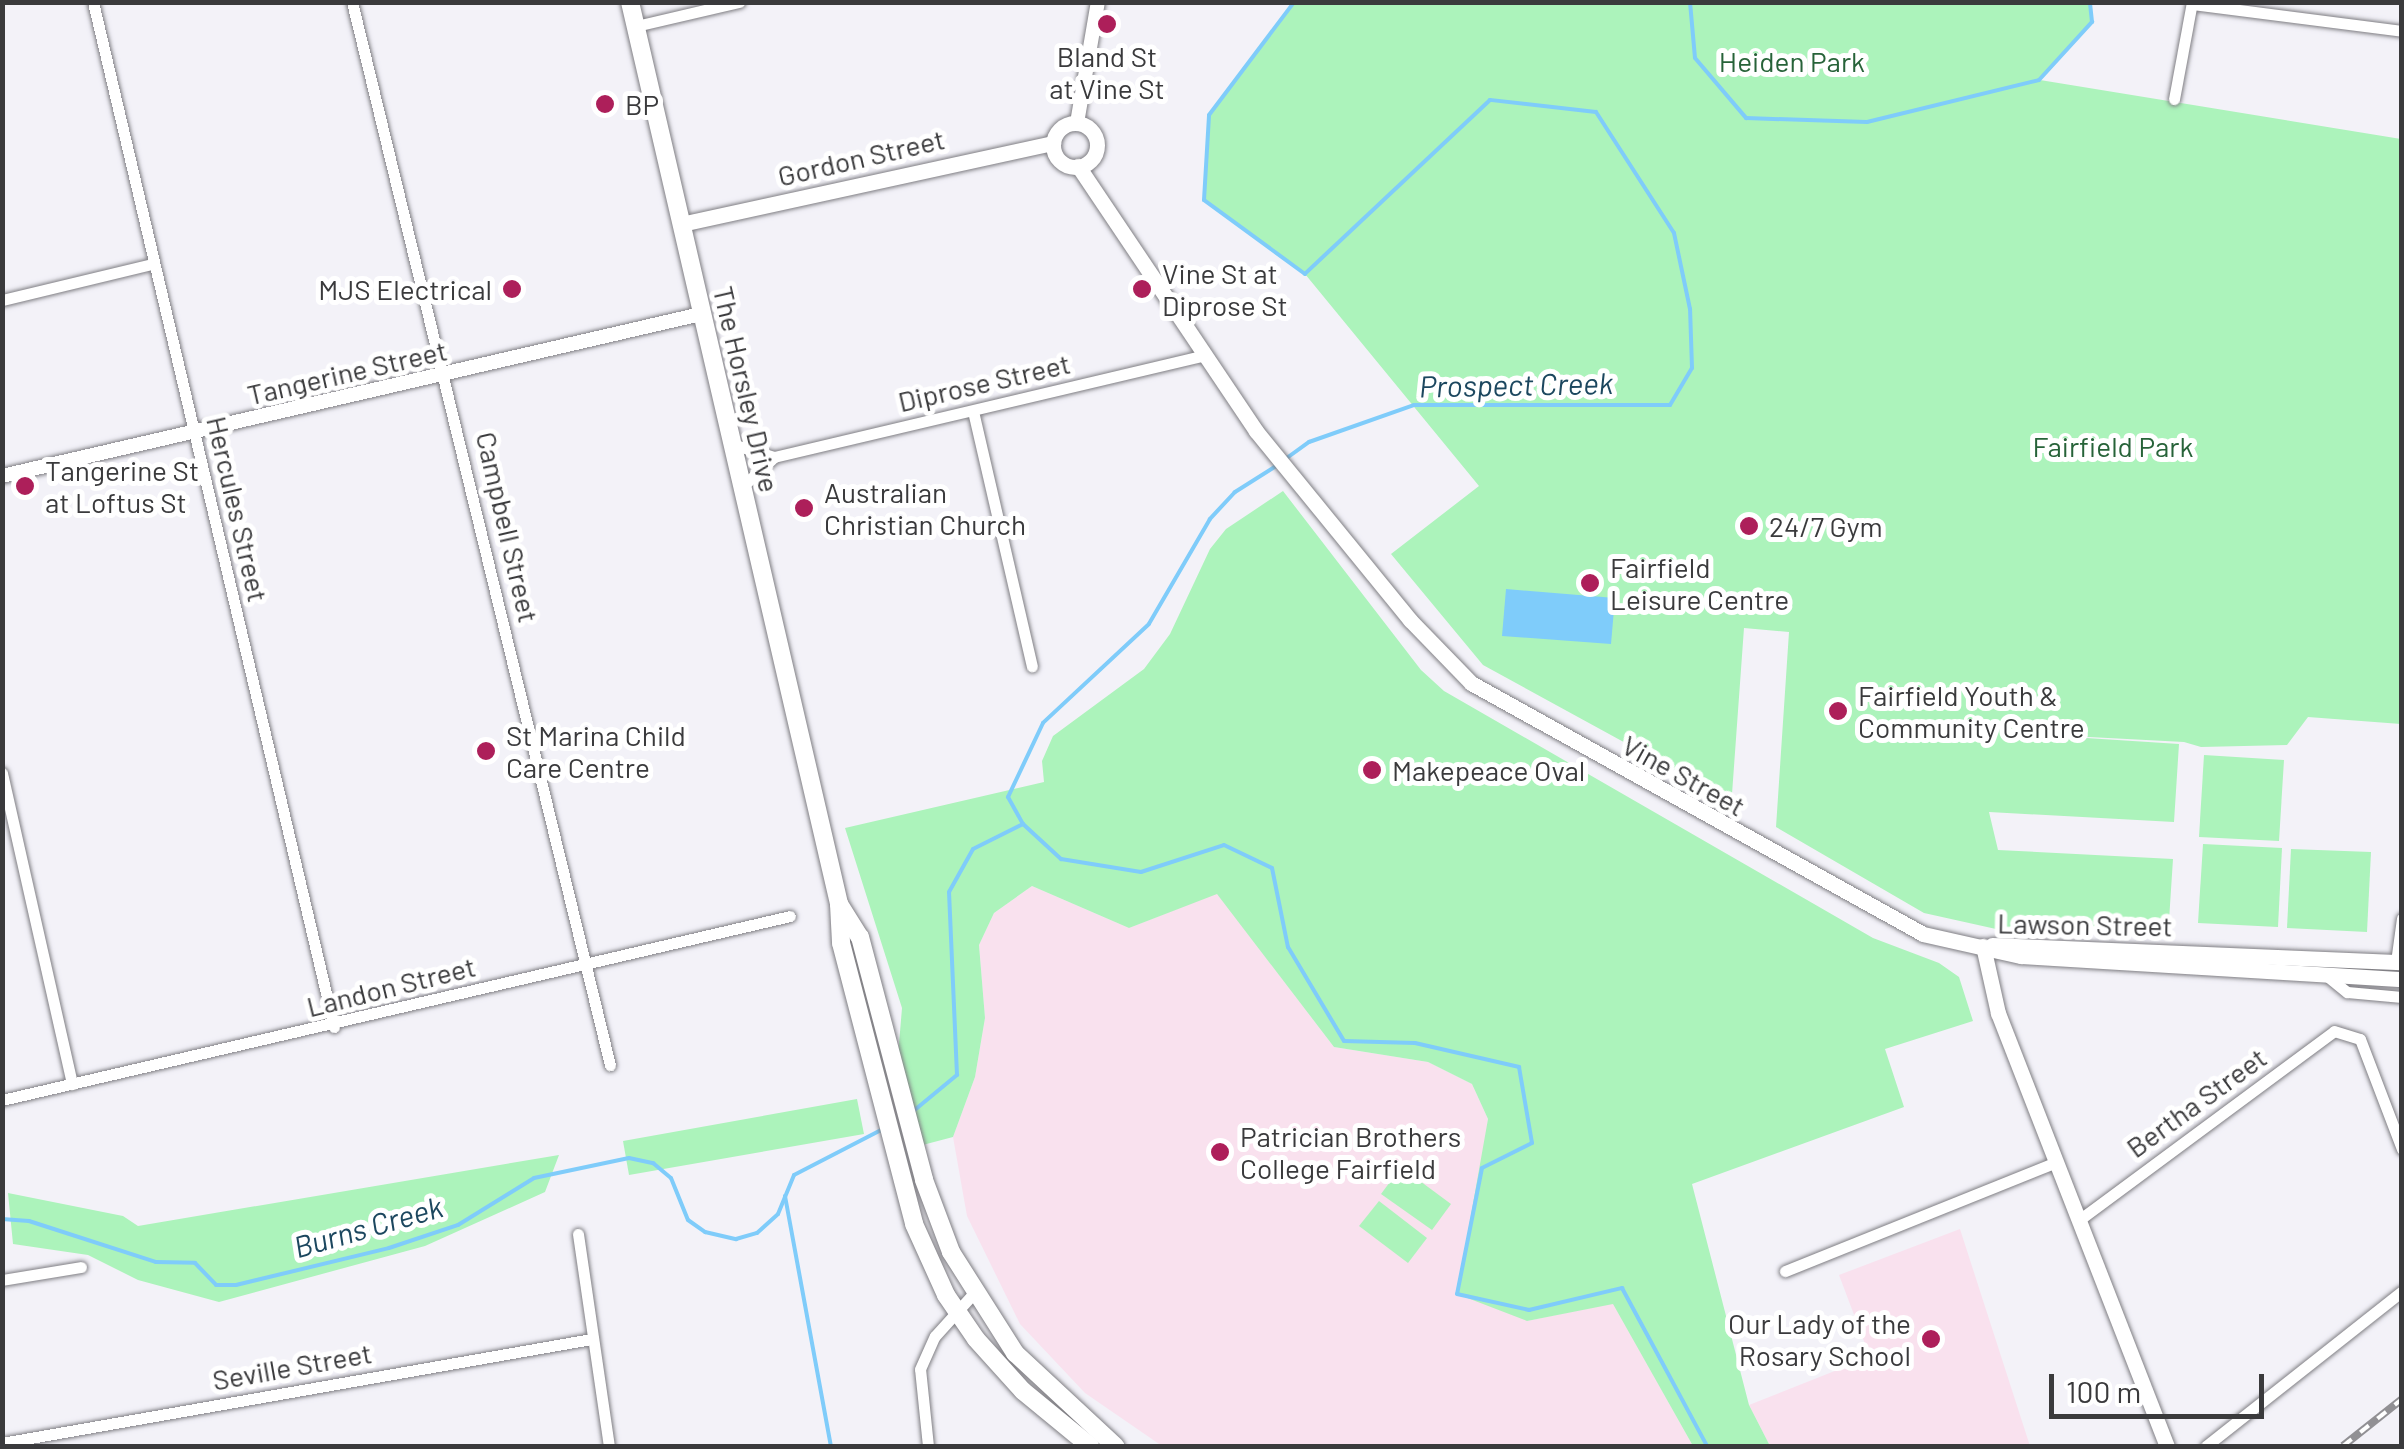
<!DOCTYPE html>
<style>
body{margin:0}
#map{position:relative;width:2404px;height:1449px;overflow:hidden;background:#f3f2f8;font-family:Barlow,sans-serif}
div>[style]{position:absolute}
.education>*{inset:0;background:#f9e1ee}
.green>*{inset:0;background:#acf3bb}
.water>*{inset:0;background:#7fccfa}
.stream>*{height:4px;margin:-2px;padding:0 2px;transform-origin:2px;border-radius:2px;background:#7fccfa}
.roads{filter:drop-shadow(0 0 2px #7f7e83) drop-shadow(0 0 2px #7f7e83)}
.minor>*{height:11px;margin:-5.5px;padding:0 5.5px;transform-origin:5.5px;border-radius:5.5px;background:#fff}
.tertiary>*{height:14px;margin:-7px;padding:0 7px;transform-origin:7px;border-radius:7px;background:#fff}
.secondary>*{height:15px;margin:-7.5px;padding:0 7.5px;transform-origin:7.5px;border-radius:7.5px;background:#fff}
.secondary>.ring{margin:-7.5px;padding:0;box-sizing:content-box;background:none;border:15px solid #fff;border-radius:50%}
.primary>*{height:18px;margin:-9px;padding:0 9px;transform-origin:9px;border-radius:9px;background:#fff}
.rail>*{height:8px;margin-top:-4px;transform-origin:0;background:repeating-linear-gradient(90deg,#fff 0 11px,#919094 0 22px);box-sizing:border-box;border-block:2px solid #919094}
.dots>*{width:28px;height:28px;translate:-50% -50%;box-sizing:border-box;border:5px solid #fff;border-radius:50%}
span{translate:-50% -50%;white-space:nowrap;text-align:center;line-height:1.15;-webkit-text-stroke:10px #fff;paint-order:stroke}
.poi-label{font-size:28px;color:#3a3a3c}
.left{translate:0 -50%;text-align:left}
.right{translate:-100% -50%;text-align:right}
.park-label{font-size:28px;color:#276339}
.street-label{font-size:28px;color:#3a3a3c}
.water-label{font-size:30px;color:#1c475f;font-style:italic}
.frame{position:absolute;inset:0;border:5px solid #3a3a3c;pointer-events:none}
.scale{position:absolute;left:2049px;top:1374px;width:215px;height:45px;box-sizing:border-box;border:5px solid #3a3a3c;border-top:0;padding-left:12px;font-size:30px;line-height:35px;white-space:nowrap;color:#3a3a3c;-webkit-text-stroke:8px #fff;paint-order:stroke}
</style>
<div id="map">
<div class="education">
<div style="clip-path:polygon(1032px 886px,1129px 928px,1217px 893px,1334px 1047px,1428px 1062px,1472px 1084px,1488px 1119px,1482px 1168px,1527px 1321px,1613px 1303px,1693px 1446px,1162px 1446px,1085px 1393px,1020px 1324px,967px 1216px,953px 1137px,975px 1077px,985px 1018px,979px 945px,994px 913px)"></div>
<div style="clip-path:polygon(1960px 1229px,2030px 1446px,1770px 1446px,1749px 1405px,1870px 1357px,1839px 1275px)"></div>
</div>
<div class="green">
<div style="clip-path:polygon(1294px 2px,2090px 3px,2092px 22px,2040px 80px,2401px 139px,2401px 724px,2308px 717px,2287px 745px,2201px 747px,2184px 742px,1993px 732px,2179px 744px,2174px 822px,1989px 812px,1998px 850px,2173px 859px,2168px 936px,1996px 929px,1924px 913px,1776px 827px,1789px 632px,1744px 628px,1732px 794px,1726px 798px,1483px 665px,1391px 554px,1479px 486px,1305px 274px,1204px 200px,1209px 115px)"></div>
<div style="clip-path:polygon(1283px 491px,1421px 670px,1444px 691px,1873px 938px,1939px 963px,1959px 977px,1973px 1021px,1885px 1049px,1904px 1107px,1692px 1184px,1749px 1405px,1770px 1446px,1693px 1446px,1613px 1304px,1527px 1321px,1457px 1294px,1488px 1119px,1472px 1084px,1428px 1062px,1334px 1047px,1217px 894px,1129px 928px,1032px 886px,994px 913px,979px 945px,985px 1018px,975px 1077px,953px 1137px,915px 1147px,897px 1068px,902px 1008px,845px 828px,1044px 782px,1042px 761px,1053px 736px,1144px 669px,1170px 634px,1210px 549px,1226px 529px)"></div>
<div style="clip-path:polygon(2204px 755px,2284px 760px,2279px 841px,2199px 837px)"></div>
<div style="clip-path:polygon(2203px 844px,2282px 848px,2278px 927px,2198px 923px)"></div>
<div style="clip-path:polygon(2291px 849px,2371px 852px,2367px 932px,2287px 928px)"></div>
<div style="clip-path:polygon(857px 1099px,864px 1134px,629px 1175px,623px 1141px)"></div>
<div style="clip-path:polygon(559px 1155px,545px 1192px,425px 1246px,219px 1302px,138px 1280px,88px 1255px,13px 1244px,8px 1193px,123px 1216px,138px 1226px)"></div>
<div style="clip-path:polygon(1401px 1167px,1451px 1204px,1432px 1230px,1381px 1194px)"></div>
<div style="clip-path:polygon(1379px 1201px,1427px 1238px,1408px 1263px,1359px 1226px)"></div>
</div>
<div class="water">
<div style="clip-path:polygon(1506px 589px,1615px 598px,1611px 644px,1502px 636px)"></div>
</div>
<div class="stream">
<div style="left:1690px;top:2px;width:56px;rotate:84.9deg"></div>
<div style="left:1695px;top:58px;width:79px;rotate:49.6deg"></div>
<div style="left:1746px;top:118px;width:121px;rotate:1.9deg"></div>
<div style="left:1867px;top:122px;width:177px;rotate:-13.7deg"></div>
<div style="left:2039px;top:80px;width:79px;rotate:-47.6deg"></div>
<div style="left:2092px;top:22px;width:20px;rotate:-96deg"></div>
<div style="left:1284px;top:460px;width:31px;rotate:-36deg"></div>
<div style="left:1309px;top:442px;width:111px;rotate:-19.4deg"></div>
<div style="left:1414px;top:405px;width:256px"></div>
<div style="left:1670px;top:405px;width:43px;rotate:-59.3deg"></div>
<div style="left:1692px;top:368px;width:59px;rotate:-91.9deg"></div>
<div style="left:1690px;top:309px;width:78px;rotate:-101.9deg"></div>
<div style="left:1674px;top:233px;width:144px;rotate:-122.8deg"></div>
<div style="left:1596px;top:112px;width:107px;rotate:-173.5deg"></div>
<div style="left:1490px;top:100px;width:254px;rotate:136.8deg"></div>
<div style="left:1305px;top:274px;width:125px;rotate:-143.8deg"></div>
<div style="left:1204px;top:200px;width:85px;rotate:-86.6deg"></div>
<div style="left:1209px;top:115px;width:141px;rotate:-53deg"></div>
<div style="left:1276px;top:466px;width:49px;rotate:147.6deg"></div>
<div style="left:1235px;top:492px;width:37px;rotate:133deg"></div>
<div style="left:1210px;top:519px;width:121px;rotate:120.2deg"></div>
<div style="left:1149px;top:624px;width:145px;rotate:137deg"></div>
<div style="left:1043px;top:723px;width:82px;rotate:115.3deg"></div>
<div style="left:1008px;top:797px;width:31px;rotate:61deg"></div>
<div style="left:1023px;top:824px;width:52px;rotate:42.6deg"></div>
<div style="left:1061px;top:859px;width:81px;rotate:9.2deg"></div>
<div style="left:1141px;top:872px;width:87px;rotate:-18deg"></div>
<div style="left:1224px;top:845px;width:53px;rotate:25.6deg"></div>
<div style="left:1272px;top:868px;width:81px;rotate:78.6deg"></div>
<div style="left:1288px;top:947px;width:109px;rotate:59.2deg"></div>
<div style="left:1344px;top:1041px;width:71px;rotate:1.6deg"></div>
<div style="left:1415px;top:1043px;width:107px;rotate:13deg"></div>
<div style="left:1519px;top:1067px;width:77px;rotate:80.3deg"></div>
<div style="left:1532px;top:1143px;width:56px;rotate:153.4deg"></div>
<div style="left:1482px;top:1168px;width:128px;rotate:101.2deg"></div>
<div style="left:1457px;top:1294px;width:74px;rotate:12.5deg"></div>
<div style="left:1529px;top:1310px;width:96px;rotate:-13.3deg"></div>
<div style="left:1622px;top:1288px;width:179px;rotate:61.7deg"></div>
<div style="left:911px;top:1113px;width:60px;rotate:-39.6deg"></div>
<div style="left:957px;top:1075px;width:183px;rotate:-92.5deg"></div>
<div style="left:949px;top:892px;width:49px;rotate:-60.8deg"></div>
<div style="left:973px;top:849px;width:56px;rotate:-26.6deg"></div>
<div style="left:785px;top:1196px;width:254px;rotate:79.6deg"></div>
<div style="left:2px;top:1219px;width:27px;rotate:4deg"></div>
<div style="left:29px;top:1221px;width:133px;rotate:17.9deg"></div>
<div style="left:156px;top:1262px;width:39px;rotate:1deg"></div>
<div style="left:195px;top:1263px;width:30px;rotate:46deg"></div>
<div style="left:216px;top:1285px;width:20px"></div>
<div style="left:236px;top:1285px;width:157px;rotate:-13.6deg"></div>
<div style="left:389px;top:1248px;width:73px;rotate:-18.4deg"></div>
<div style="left:458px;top:1225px;width:89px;rotate:-31.7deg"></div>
<div style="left:534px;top:1178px;width:97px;rotate:-11.9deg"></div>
<div style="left:629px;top:1158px;width:25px;rotate:12deg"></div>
<div style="left:653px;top:1163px;width:23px;rotate:40deg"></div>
<div style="left:671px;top:1178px;width:45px;rotate:68deg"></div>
<div style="left:688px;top:1220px;width:21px;rotate:35deg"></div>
<div style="left:705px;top:1232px;width:32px;rotate:13deg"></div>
<div style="left:736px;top:1239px;width:22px;rotate:-16deg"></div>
<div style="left:757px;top:1233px;width:28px;rotate:-42deg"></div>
<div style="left:778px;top:1214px;width:42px;rotate:-67.7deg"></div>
<div style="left:794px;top:1175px;width:98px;rotate:-27.3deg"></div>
</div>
<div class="roads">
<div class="minor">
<div style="left:93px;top:2px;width:1053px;rotate:76.77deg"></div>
<div style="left:352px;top:2px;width:1094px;rotate:76.36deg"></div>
<div style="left:2192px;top:4px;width:212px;rotate:7.3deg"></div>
<div style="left:636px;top:26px;width:106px;rotate:-13.1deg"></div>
<div style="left:2174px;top:99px;width:99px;rotate:-79.5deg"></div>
<div style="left:2px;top:300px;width:154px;rotate:-13.5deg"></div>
<div style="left:973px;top:411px;width:262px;rotate:77deg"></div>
<div style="left:732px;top:444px;width:44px;rotate:17.2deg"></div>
<div style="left:742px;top:487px;width:44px;rotate:-43.2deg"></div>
<div style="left:774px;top:457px;width:444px;rotate:-13.3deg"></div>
<div style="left:2px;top:773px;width:319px;rotate:77.3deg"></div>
<div style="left:2396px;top:962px;width:44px;rotate:-82.2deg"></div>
<div style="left:2327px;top:976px;width:26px;rotate:39deg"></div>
<div style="left:2347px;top:992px;width:55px;rotate:5.2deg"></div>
<div style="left:2px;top:1100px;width:809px;rotate:-13.14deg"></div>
<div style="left:2079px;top:1220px;width:317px;rotate:-36.5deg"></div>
<div style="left:2334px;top:1031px;width:27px;rotate:17deg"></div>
<div style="left:2360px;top:1039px;width:118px;rotate:69.1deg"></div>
<div style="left:578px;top:1234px;width:214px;rotate:81.7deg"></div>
<div style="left:1785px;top:1271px;width:292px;rotate:-21.9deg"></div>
<div style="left:2px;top:1280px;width:80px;rotate:-9.3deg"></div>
<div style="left:2px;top:1443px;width:598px;rotate:-10.01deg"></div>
<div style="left:928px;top:1446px;width:77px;rotate:-95.9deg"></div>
<div style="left:920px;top:1369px;width:36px;rotate:-66deg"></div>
<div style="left:935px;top:1336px;width:57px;rotate:-47.9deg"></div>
<div style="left:2206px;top:1446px;width:250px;rotate:-38.3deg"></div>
</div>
<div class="tertiary">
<div style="left:1077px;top:123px;width:123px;rotate:-80.2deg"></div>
<div style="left:2px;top:476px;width:718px;rotate:-13.05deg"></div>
</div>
<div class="secondary">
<div class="ring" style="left:1053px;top:123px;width:29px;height:29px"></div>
<div style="left:1078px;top:166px;width:319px;rotate:56.1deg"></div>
<div style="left:1256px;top:431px;width:244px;rotate:50.8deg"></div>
<div style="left:1410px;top:620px;width:88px;rotate:45.9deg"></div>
<div style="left:1471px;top:683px;width:517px;rotate:29.04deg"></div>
<div style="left:1923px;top:934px;width:100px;rotate:12.7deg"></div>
<div style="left:2021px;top:956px;width:382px;rotate:3.5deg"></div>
<div style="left:681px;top:224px;width:381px;rotate:-12.3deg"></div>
<div style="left:1992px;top:945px;width:410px;rotate:2.4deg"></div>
<div style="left:1983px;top:946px;width:69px;rotate:77.4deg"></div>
<div style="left:1998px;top:1013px;width:465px;rotate:68.7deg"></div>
</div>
<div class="primary">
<div style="left:630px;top:2px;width:926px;rotate:76.95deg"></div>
<div style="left:839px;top:904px;width:39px;rotate:87deg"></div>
<div style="left:841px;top:943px;width:290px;rotate:75.4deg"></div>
<div style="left:914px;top:1224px;width:78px;rotate:65.7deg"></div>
<div style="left:946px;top:1295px;width:53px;rotate:55.7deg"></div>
<div style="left:976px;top:1339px;width:70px;rotate:47.9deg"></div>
<div style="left:1023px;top:1391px;width:87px;rotate:39.4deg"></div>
<div style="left:839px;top:904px;width:39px;rotate:58deg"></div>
<div style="left:860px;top:937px;width:251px;rotate:75.2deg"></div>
<div style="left:924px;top:1180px;width:77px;rotate:69.4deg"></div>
<div style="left:951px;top:1252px;width:120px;rotate:57.6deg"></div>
<div style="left:1015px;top:1353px;width:137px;rotate:42.9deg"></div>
</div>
</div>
<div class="rail">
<div style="left:2343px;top:1446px;width:75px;rotate:-38.5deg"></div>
</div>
<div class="dots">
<div style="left:1107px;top:24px;background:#ad1f5a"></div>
<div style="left:605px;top:104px;background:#ad1f5a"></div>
<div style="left:512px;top:289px;background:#ad1f5a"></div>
<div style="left:1142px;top:289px;background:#ad1f5a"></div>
<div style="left:25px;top:486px;background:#ad1f5a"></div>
<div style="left:804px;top:508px;background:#ad1f5a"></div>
<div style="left:1749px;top:526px;background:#ad1f5a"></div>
<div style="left:1590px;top:583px;background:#ad1f5a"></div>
<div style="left:1838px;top:711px;background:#ad1f5a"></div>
<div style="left:486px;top:751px;background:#ad1f5a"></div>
<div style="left:1372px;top:770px;background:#ad1f5a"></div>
<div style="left:1220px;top:1152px;background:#ad1f5a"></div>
<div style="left:1931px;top:1339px;background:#ad1f5a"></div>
</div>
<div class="poi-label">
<span style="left:1107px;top:72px">Bland St<br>at Vine St</span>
<span class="left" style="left:625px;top:104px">BP</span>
<span class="left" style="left:1162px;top:289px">Vine St at<br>Diprose St</span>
<span class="right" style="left:492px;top:289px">MJS Electrical</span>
<span class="left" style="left:45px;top:486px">Tangerine St<br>at Loftus St</span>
<span class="left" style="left:824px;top:508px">Australian<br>Christian Church</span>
<span class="left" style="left:1769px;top:526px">24/7 Gym</span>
<span class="left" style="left:1610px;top:583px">Fairfield<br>Leisure Centre</span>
<span class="left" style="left:1858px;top:711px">Fairfield Youth &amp;<br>Community Centre</span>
<span class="left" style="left:506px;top:751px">St Marina Child<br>Care Centre</span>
<span class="left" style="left:1392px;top:770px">Makepeace Oval</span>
<span class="left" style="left:1240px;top:1152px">Patrician Brothers<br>College Fairfield</span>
<span class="right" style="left:1911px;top:1339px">Our Lady of the<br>Rosary School</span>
</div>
<div class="park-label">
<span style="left:1792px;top:61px">Heiden Park</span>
<span style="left:2113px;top:446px">Fairfield Park</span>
</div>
<div class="street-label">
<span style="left:861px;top:157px;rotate:-13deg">Gordon Street</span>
<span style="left:347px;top:372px;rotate:-13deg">Tangerine Street</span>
<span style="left:984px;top:382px;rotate:-13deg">Diprose Street</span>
<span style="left:747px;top:389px;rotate:77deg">The Horsley Drive</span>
<span style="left:238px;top:509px;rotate:77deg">Hercules Street</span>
<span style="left:508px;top:527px;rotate:77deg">Campbell Street</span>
<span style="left:1684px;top:775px;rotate:29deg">Vine Street</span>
<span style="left:2085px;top:924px;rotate:1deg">Lawson Street</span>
<span style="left:391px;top:986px;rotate:-14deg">Landon Street</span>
<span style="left:2196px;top:1102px;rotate:-36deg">Bertha Street</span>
<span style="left:292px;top:1366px;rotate:-10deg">Seville Street</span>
</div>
<div class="water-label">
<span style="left:1516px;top:384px;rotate:-1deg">Prospect Creek</span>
<span style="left:368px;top:1226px;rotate:-16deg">Burns Creek</span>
</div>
<div class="frame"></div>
<div class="scale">100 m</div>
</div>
